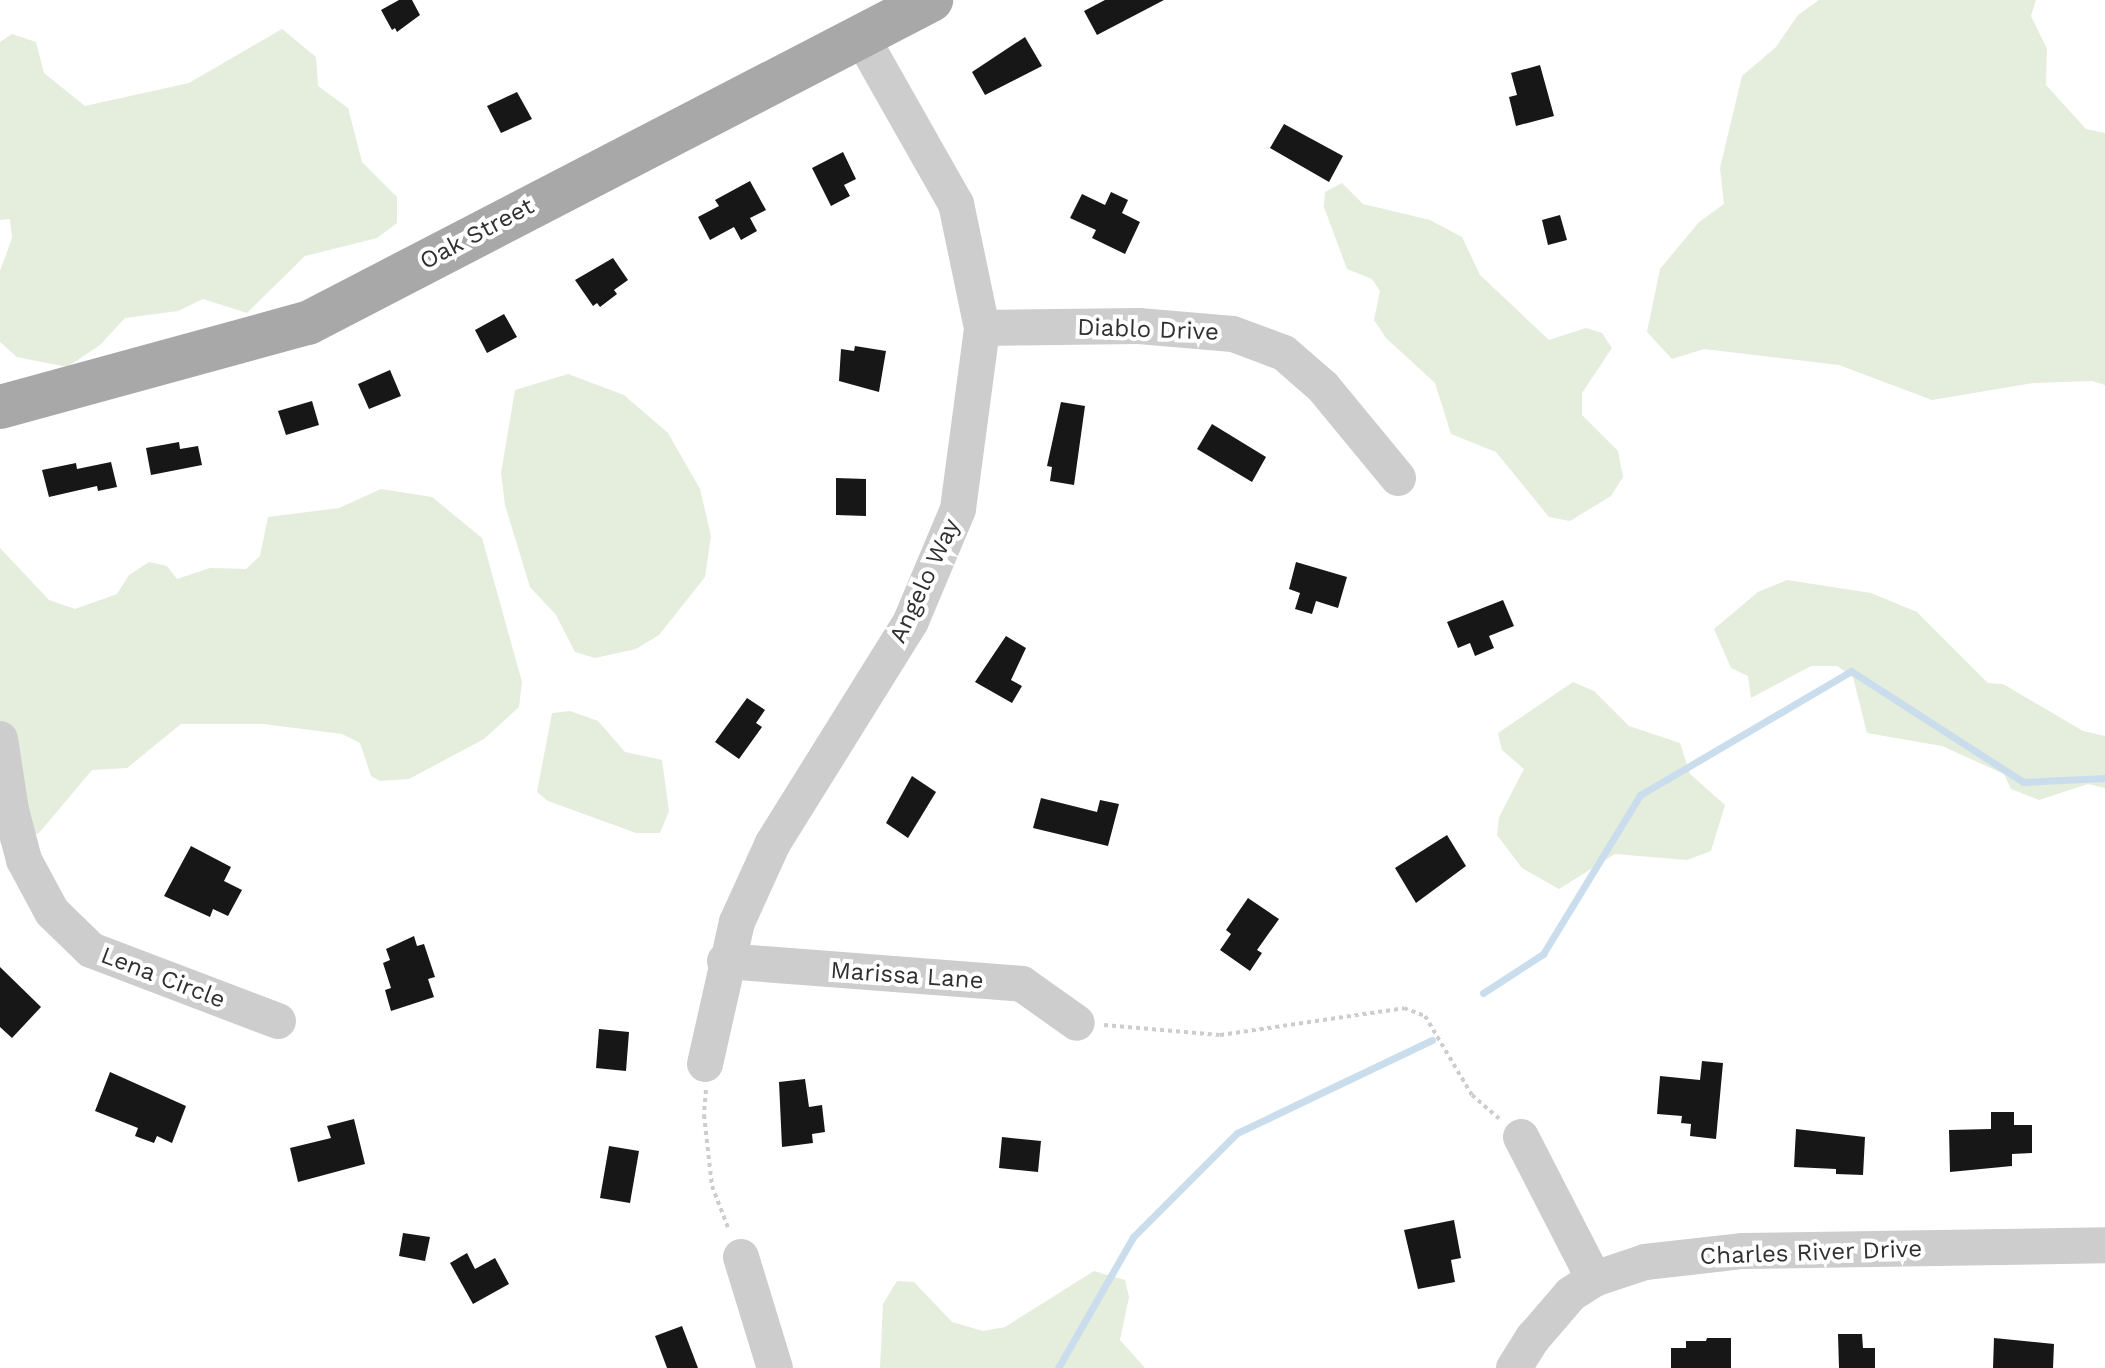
<!DOCTYPE html>
<style>
body{margin:0}
#map{position:relative;width:2105px;height:1368px;overflow:hidden;background:#fff;font-family:"Work Sans",sans-serif}
div>[style]{position:absolute}
.green>*{inset:0;background:#e5eddd}
.stream>*{height:7px;margin:-3.5px;padding:0 3.5px;transform-origin:3.5px;border-radius:3.5px;background:#c9dded}
.building>*{inset:0;background:#171717}
.path>*{height:4px;margin-top:-2px;transform-origin:0;background:repeating-linear-gradient(90deg,#cdcdcd 0 4px,transparent 0 8px)}
.minor>*{height:36px;margin:-18px;padding:0 18px;transform-origin:18px;border-radius:18px;background:#cdcdcd}
.major>*{height:44px;margin:-22px;padding:0 22px;transform-origin:22px;border-radius:22px;background:#a8a8a8}
span{translate:-50% -50%;white-space:nowrap;text-align:center;line-height:1.15;-webkit-text-stroke:8px #fff;paint-order:stroke}
.street-label{font-size:24px;color:#303030}
</style>
<div id="map">
<div class="green">
<div style="clip-path:polygon(1819px 0,2036px 0,2031px 16px,2047px 49px,2046px 85px,2086px 129px,2105px 133px,2105px 385px,2092px 381px,2033px 383px,1932px 400px,1839px 365px,1704px 349px,1672px 359px,1647px 332px,1660px 269px,1699px 222px,1724px 204px,1720px 168px,1742px 76px,1776px 47px,1798px 15px)"></div>
<div style="clip-path:polygon(282px 29px,316px 57px,318px 86px,348px 108px,362px 162px,397px 197px,397px 223px,377px 238px,305px 256px,247px 313px,203px 299px,178px 311px,125px 318px,100px 345px,67px 367px,17px 357px,0 342px,0 271px,12px 238px,10px 219px,0 220px,0 42px,12px 34px,36px 42px,44px 73px,85px 106px,189px 83px)"></div>
<div style="clip-path:polygon(1342px 183px,1363px 204px,1430px 220px,1462px 237px,1480px 275px,1549px 340px,1586px 328px,1602px 333px,1612px 348px,1582px 393px,1582px 415px,1618px 451px,1623px 477px,1611px 496px,1570px 521px,1549px 517px,1496px 452px,1451px 434px,1435px 383px,1386px 338px,1374px 320px,1380px 291px,1372px 279px,1347px 269px,1324px 207px,1325px 192px)"></div>
<div style="clip-path:polygon(568px 374px,624px 395px,668px 433px,700px 489px,711px 536px,705px 577px,659px 635px,636px 649px,595px 658px,575px 652px,556px 615px,530px 587px,505px 505px,501px 473px,515px 390px)"></div>
<div style="clip-path:polygon(381px 489px,432px 497px,482px 538px,522px 682px,519px 707px,484px 739px,409px 779px,380px 781px,371px 776px,360px 743px,342px 734px,263px 724px,181px 724px,127px 768px,92px 770px,39px 833px,17px 842px,0 843px,0 548px,49px 600px,75px 609px,117px 594px,129px 575px,149px 562px,167px 566px,177px 579px,210px 568px,246px 569px,260px 556px,268px 517px,339px 508px)"></div>
<div style="clip-path:polygon(1787px 580px,1871px 593px,1917px 612px,1988px 683px,2003px 684px,2083px 731px,2105px 736px,2105px 788px,2088px 784px,2039px 800px,2011px 789px,2004px 774px,1942px 746px,1867px 733px,1853px 677px,1837px 666px,1811px 666px,1751px 698px,1748px 676px,1731px 668px,1714px 629px,1758px 592px)"></div>
<div style="clip-path:polygon(1573px 682px,1594px 691px,1629px 726px,1680px 743px,1690px 774px,1725px 805px,1711px 851px,1687px 860px,1615px 854px,1559px 889px,1522px 868px,1497px 835px,1499px 817px,1524px 769px,1502px 750px,1498px 733px)"></div>
<div style="clip-path:polygon(570px 711px,598px 721px,625px 752px,662px 760px,669px 811px,660px 833px,636px 833px,548px 801px,537px 792px,552px 713px)"></div>
<div style="clip-path:polygon(1094px 1271px,1125px 1280px,1129px 1297px,1120px 1340px,1145px 1368px,880px 1368px,883px 1304px,897px 1281px,914px 1282px,952px 1322px,983px 1331px,1005px 1327px)"></div>
</div>
<div class="stream">
<div style="left:1483px;top:993px;width:72px;rotate:-33deg"></div>
<div style="left:1543px;top:954px;width:186px;rotate:-58.6deg"></div>
<div style="left:1640px;top:795px;width:245px;rotate:-30.4deg"></div>
<div style="left:1851px;top:671px;width:205px;rotate:32.8deg"></div>
<div style="left:2023px;top:782px;width:82px;rotate:-2.8deg"></div>
<div style="left:1058px;top:1368px;width:151px;rotate:-60.2deg"></div>
<div style="left:1133px;top:1237px;width:147px;rotate:-45deg"></div>
<div style="left:1237px;top:1133px;width:216px;rotate:-25.5deg"></div>
</div>
<div class="building">
<div style="clip-path:polygon(399px 0,412px 0,420px 15px,397px 32px,395px 28px,392px 30px,381px 10px)"></div>
<div style="clip-path:polygon(1105px 0,1164px 0,1097px 35px,1084px 11px)"></div>
<div style="clip-path:polygon(1025px 37px,1042px 66px,985px 95px,972px 72px)"></div>
<div style="clip-path:polygon(1540px 65px,1554px 116px,1516px 126px,1509px 97px,1517px 95px,1511px 73px)"></div>
<div style="clip-path:polygon(517px 92px,532px 119px,501px 133px,487px 106px)"></div>
<div style="clip-path:polygon(1284px 124px,1343px 156px,1329px 182px,1270px 148px)"></div>
<div style="clip-path:polygon(843px 152px,856px 179px,844px 185px,850px 196px,831px 206px,812px 168px)"></div>
<div style="clip-path:polygon(750px 181px,766px 210px,750px 218px,757px 231px,741px 240px,734px 227px,710px 240px,698px 217px,719px 206px,715px 200px)"></div>
<div style="clip-path:polygon(1111px 192px,1128px 200px,1122px 213px,1140px 222px,1125px 254px,1092px 238px,1096px 230px,1070px 218px,1082px 194px,1105px 205px)"></div>
<div style="clip-path:polygon(1560px 215px,1567px 240px,1548px 245px,1542px 220px)"></div>
<div style="clip-path:polygon(613px 258px,628px 280px,614px 290px,617px 294px,600px 307px,597px 303px,593px 306px,575px 280px)"></div>
<div style="clip-path:polygon(504px 314px,517px 337px,487px 353px,475px 330px)"></div>
<div style="clip-path:polygon(855px 346px,886px 351px,879px 392px,839px 381px,841px 349px,854px 351px)"></div>
<div style="clip-path:polygon(390px 370px,401px 396px,369px 409px,358px 384px)"></div>
<div style="clip-path:polygon(312px 401px,319px 425px,286px 435px,278px 411px)"></div>
<div style="clip-path:polygon(1061px 402px,1085px 406px,1074px 485px,1050px 481px,1052px 467px,1047px 466px)"></div>
<div style="clip-path:polygon(1212px 424px,1266px 457px,1252px 482px,1197px 449px)"></div>
<div style="clip-path:polygon(179px 442px,180px 449px,198px 446px,202px 465px,151px 475px,146px 448px)"></div>
<div style="clip-path:polygon(111px 462px,117px 487px,98px 491px,97px 486px,49px 497px,42px 470px,76px 463px,77px 469px)"></div>
<div style="clip-path:polygon(836px 478px,866px 479px,866px 516px,836px 515px)"></div>
<div style="clip-path:polygon(1296px 562px,1347px 577px,1338px 608px,1316px 601px,1312px 614px,1295px 609px,1300px 593px,1289px 589px)"></div>
<div style="clip-path:polygon(1503px 600px,1514px 626px,1489px 636px,1494px 648px,1475px 656px,1470px 643px,1458px 648px,1447px 622px)"></div>
<div style="clip-path:polygon(1006px 636px,1026px 648px,1011px 680px,1022px 686px,1012px 703px,975px 682px)"></div>
<div style="clip-path:polygon(747px 698px,765px 710px,756px 723px,762px 727px,739px 759px,715px 742px)"></div>
<div style="clip-path:polygon(912px 776px,936px 792px,908px 838px,886px 823px)"></div>
<div style="clip-path:polygon(1041px 798px,1097px 812px,1100px 800px,1119px 804px,1108px 846px,1033px 828px)"></div>
<div style="clip-path:polygon(1447px 835px,1466px 866px,1416px 903px,1395px 868px)"></div>
<div style="clip-path:polygon(191px 846px,231px 867px,224px 881px,242px 890px,228px 916px,213px 909px,210px 917px,164px 896px)"></div>
<div style="clip-path:polygon(1248px 898px,1279px 919px,1257px 950px,1262px 953px,1250px 971px,1220px 950px,1231px 934px,1226px 930px)"></div>
<div style="clip-path:polygon(414px 936px,417px 946px,424px 944px,435px 977px,428px 979px,434px 997px,391px 1011px,385px 990px,391px 988px,383px 963px,390px 960px,386px 949px)"></div>
<div style="clip-path:polygon(0 967px,41px 1007px,12px 1038px,0 1027px)"></div>
<div style="clip-path:polygon(599px 1029px,629px 1032px,626px 1071px,596px 1068px)"></div>
<div style="clip-path:polygon(1702px 1061px,1723px 1063px,1716px 1139px,1690px 1136px,1691px 1124px,1681px 1123px,1682px 1116px,1657px 1114px,1660px 1076px,1700px 1080px)"></div>
<div style="clip-path:polygon(110px 1072px,186px 1106px,172px 1143px,157px 1136px,154px 1143px,135px 1136px,138px 1128px,95px 1111px)"></div>
<div style="clip-path:polygon(805px 1079px,809px 1107px,822px 1105px,825px 1132px,812px 1134px,813px 1143px,782px 1147px,779px 1082px)"></div>
<div style="clip-path:polygon(1991px 1112px,2014px 1112px,2014px 1125px,2032px 1125px,2032px 1153px,2012px 1154px,2012px 1166px,1950px 1172px,1949px 1130px,1991px 1129px)"></div>
<div style="clip-path:polygon(354px 1119px,365px 1164px,298px 1182px,290px 1148px,331px 1138px,327px 1126px)"></div>
<div style="clip-path:polygon(1796px 1129px,1865px 1137px,1863px 1175px,1836px 1174px,1836px 1169px,1794px 1167px)"></div>
<div style="clip-path:polygon(1002px 1137px,1041px 1141px,1038px 1172px,999px 1168px)"></div>
<div style="clip-path:polygon(609px 1146px,639px 1151px,630px 1203px,600px 1198px)"></div>
<div style="clip-path:polygon(1454px 1220px,1461px 1258px,1451px 1260px,1455px 1282px,1418px 1289px,1404px 1230px)"></div>
<div style="clip-path:polygon(403px 1233px,430px 1237px,425px 1261px,399px 1256px)"></div>
<div style="clip-path:polygon(467px 1253px,475px 1269px,495px 1258px,509px 1284px,473px 1304px,450px 1263px)"></div>
<div style="clip-path:polygon(682px 1326px,698px 1368px,667px 1368px,655px 1336px)"></div>
<div style="clip-path:polygon(1838px 1334px,1862px 1334px,1863px 1348px,1875px 1348px,1875px 1368px,1839px 1368px)"></div>
<div style="clip-path:polygon(1707px 1338px,1731px 1338px,1731px 1368px,1671px 1368px,1671px 1348px,1686px 1348px,1686px 1341px,1706px 1341px)"></div>
<div style="clip-path:polygon(1994px 1338px,2054px 1344px,2053px 1368px,1993px 1368px)"></div>
</div>
<div class="path">
<div style="left:1104px;top:1025px;width:116px;rotate:4.9deg"></div>
<div style="left:1220px;top:1035px;width:186px;rotate:-8.3deg"></div>
<div style="left:1404px;top:1008px;width:22px;rotate:21deg"></div>
<div style="left:1425px;top:1016px;width:92px;rotate:59.3deg"></div>
<div style="left:1472px;top:1095px;width:38px;rotate:41deg"></div>
<div style="left:706px;top:1090px;width:25px;rotate:95deg"></div>
<div style="left:704px;top:1115px;width:71px;rotate:83.6deg"></div>
<div style="left:712px;top:1186px;width:47px;rotate:68.9deg"></div>
</div>
<div class="minor">
<div style="left:982px;top:328px;width:157px;rotate:-0.7deg"></div>
<div style="left:1139px;top:326px;width:94px;rotate:4.9deg"></div>
<div style="left:1233px;top:334px;width:54px;rotate:20.4deg"></div>
<div style="left:1284px;top:353px;width:52px;rotate:41.1deg"></div>
<div style="left:1323px;top:387px;width:118px;rotate:50.5deg"></div>
<div style="left:0;top:739px;width:72px;rotate:81.2deg"></div>
<div style="left:11px;top:810px;width:52px;rotate:75.4deg"></div>
<div style="left:24px;top:860px;width:59px;rotate:61.7deg"></div>
<div style="left:52px;top:912px;width:54px;rotate:44.3deg"></div>
<div style="left:91px;top:950px;width:200px;rotate:20.8deg"></div>
<div style="left:725px;top:961px;width:298px;rotate:4.4deg"></div>
<div style="left:1022px;top:984px;width:67px;rotate:35.3deg"></div>
<div style="left:705px;top:1064px;width:146px;rotate:-77.3deg"></div>
<div style="left:737px;top:922px;width:87px;rotate:-65.5deg"></div>
<div style="left:773px;top:843px;width:261px;rotate:-58.1deg"></div>
<div style="left:911px;top:621px;width:121px;rotate:-67.2deg"></div>
<div style="left:958px;top:509px;width:183px;rotate:-82.4deg"></div>
<div style="left:982px;top:328px;width:127px;rotate:-101.8deg"></div>
<div style="left:956px;top:204px;width:195px;rotate:-119.5deg"></div>
<div style="left:1521px;top:1137px;width:160px;rotate:62.8deg"></div>
<div style="left:741px;top:1257px;width:116px;rotate:73deg"></div>
<div style="left:1514px;top:1368px;width:36px;rotate:-58deg"></div>
<div style="left:1533px;top:1338px;width:58px;rotate:-49.2deg"></div>
<div style="left:1571px;top:1294px;width:27px;rotate:-33deg"></div>
<div style="left:1594px;top:1279px;width:54px;rotate:-18.4deg"></div>
<div style="left:1645px;top:1262px;width:99px;rotate:-6.4deg"></div>
<div style="left:1743px;top:1251px;width:362px;rotate:-0.9deg"></div>
</div>
<div class="major">
<div style="left:0;top:407px;width:319px;rotate:-15.3deg"></div>
<div style="left:308px;top:323px;width:702px;rotate:-27.4deg"></div>
</div>
<div class="street-label">
<span style="left:477px;top:234px;rotate:-28deg">Oak Street</span>
<span style="left:1148px;top:330px;rotate:2deg">Diablo Drive</span>
<span style="left:925px;top:581px;rotate:-65deg">Angelo Way</span>
<span style="left:907px;top:976px;rotate:4deg">Marissa Lane</span>
<span style="left:163px;top:978px;rotate:21deg">Lena Circle</span>
<span style="left:1811px;top:1253px;rotate:-2deg">Charles River Drive</span>
</div>
</div>
